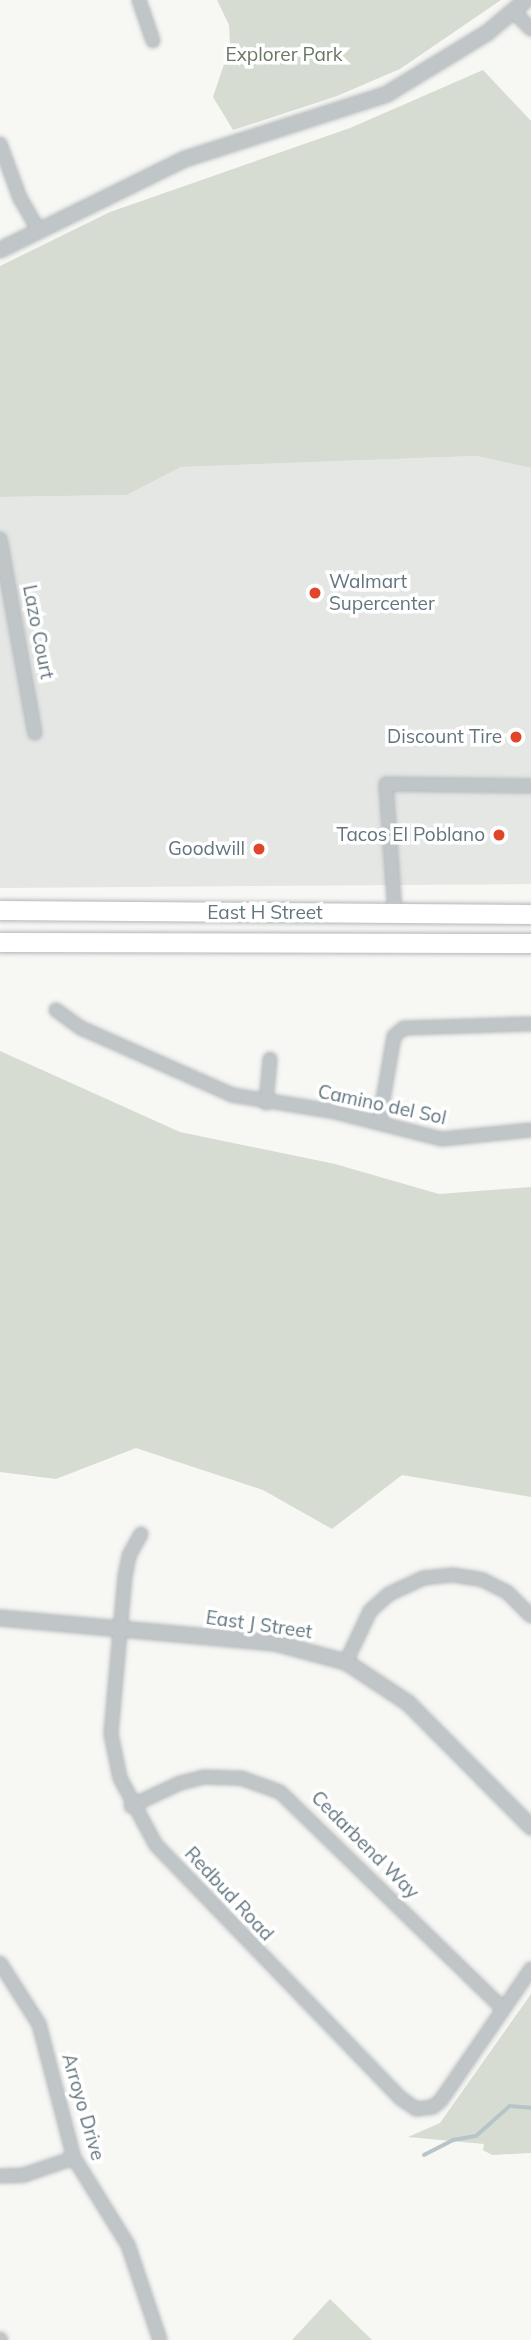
<!DOCTYPE html>
<style>
body{margin:0}
#map{position:relative;width:531px;height:2340px;overflow:hidden;background:#f7f7f4;font-family:Mulish,sans-serif}
div>[style]{position:absolute}
.built>*{inset:0;background:#e5e7e5}
.green>*{inset:0;background:#d7dcd3}
.stream>*{height:3.5px;margin:-1.75px;padding:0 1.75px;transform-origin:1.75px;border-radius:1.75px;background:#b7c5c8}
.roads{filter:drop-shadow(0 0 2px #b2b8bb) drop-shadow(0 0 2px #b2b8bb)}
.minor>*{height:12px;margin:-6px;padding:0 6px;transform-origin:6px;border-radius:6px;background:#c0c5c8}
.tertiary>*{height:14px;margin:-7px;padding:0 7px;transform-origin:7px;border-radius:7px;background:#c0c5c8}
.primary>*{height:19px;margin:-9.5px;padding:0 9.5px;transform-origin:9.5px;border-radius:9.5px;background:#fff}
.dots>*{width:19px;height:19px;translate:-50% -50%;box-sizing:border-box;border:4px solid #fff;border-radius:50%}
span{translate:-50% -50%;white-space:nowrap;text-align:center;line-height:1.15;-webkit-text-stroke:7px #fff;paint-order:stroke}
.park-label{font-size:19px;color:#677761}
.poi-label{font-size:19px;color:#62757f}
.left{translate:0 -50%;text-align:left}
.right{translate:-100% -50%;text-align:right}
.street-label{font-size:19px;color:#62757f}
</style>
<div id="map">
<div class="built">
<div style="clip-path:polygon(476px 456px,531px 468px,531px 884px,0 888px,0 497px,127px 495px,181px 467px)"></div>
</div>
<div class="green">
<div style="clip-path:polygon(217px 0,501px 0,400px 69px,337px 96px,233px 130px,213px 97px,230px 46px,229px 25px)"></div>
<div style="clip-path:polygon(483px 70px,531px 121px,531px 468px,476px 456px,181px 467px,127px 495px,0 497px,0 266px,110px 212px,350px 128px)"></div>
<div style="clip-path:polygon(0 1051px,180px 1132px,335px 1164px,439px 1194px,531px 1187px,531px 1497px,402px 1475px,332px 1529px,263px 1490px,136px 1448px,56px 1479px,0 1472px)"></div>
<div style="clip-path:polygon(531px 1994px,531px 2153px,492px 2155px,483px 2150px,484px 2144px,408px 2137px,440px 2123px)"></div>
<div style="clip-path:polygon(330px 2299px,372px 2340px,292px 2340px)"></div>
</div>
<div class="stream">
<div style="left:424px;top:2155px;width:33px;rotate:-27deg"></div>
<div style="left:453px;top:2140px;width:23px;rotate:-10deg"></div>
<div style="left:476px;top:2136px;width:45px;rotate:-41.4deg"></div>
<div style="left:510px;top:2106px;width:21px;rotate:5deg"></div>
</div>
<div class="roads">
<div class="minor">
<div style="left:139px;top:0;width:43px;rotate:71.1deg"></div>
<div style="left:514px;top:12px;width:24px;rotate:45deg"></div>
<div style="left:0;top:144px;width:58px;rotate:69.7deg"></div>
<div style="left:20px;top:198px;width:38px;rotate:60deg"></div>
<div style="left:0;top:539px;width:197px;rotate:79.8deg"></div>
<div style="left:395px;top:913px;width:129px;rotate:-94deg"></div>
<div style="left:386px;top:784px;width:145px;rotate:0.8deg"></div>
<div style="left:56px;top:1010px;width:31px;rotate:36deg"></div>
<div style="left:81px;top:1028px;width:165px;rotate:23.9deg"></div>
<div style="left:232px;top:1095px;width:100px;rotate:9.2deg"></div>
<div style="left:331px;top:1111px;width:114px;rotate:14.2deg"></div>
<div style="left:442px;top:1139px;width:89px;rotate:-5.8deg"></div>
<div style="left:266px;top:1103px;width:44px;rotate:-84.8deg"></div>
<div style="left:379px;top:1123px;width:88px;rotate:-80.2deg"></div>
<div style="left:394px;top:1036px;width:13px;rotate:-39deg"></div>
<div style="left:404px;top:1028px;width:127px;rotate:-1.8deg"></div>
<div style="left:141px;top:1534px;width:25px;rotate:119deg"></div>
<div style="left:129px;top:1556px;width:20px;rotate:101deg"></div>
<div style="left:125px;top:1576px;width:159px;rotate:95.1deg"></div>
<div style="left:111px;top:1734px;width:45px;rotate:78.4deg"></div>
<div style="left:120px;top:1778px;width:76px;rotate:61.8deg"></div>
<div style="left:156px;top:1845px;width:350px;rotate:46deg"></div>
<div style="left:399px;top:2097px;width:21px;rotate:35deg"></div>
<div style="left:416px;top:2109px;width:17px;rotate:-7deg"></div>
<div style="left:433px;top:2107px;width:11px;rotate:-41deg"></div>
<div style="left:441px;top:2100px;width:159px;rotate:-55.5deg"></div>
<div style="left:346px;top:1662px;width:56px;rotate:-64.8deg"></div>
<div style="left:370px;top:1611px;width:25px;rotate:-42deg"></div>
<div style="left:389px;top:1594px;width:38px;rotate:-25deg"></div>
<div style="left:423px;top:1578px;width:30px;rotate:-6deg"></div>
<div style="left:453px;top:1575px;width:30px;rotate:9deg"></div>
<div style="left:483px;top:1580px;width:27px;rotate:27deg"></div>
<div style="left:507px;top:1592px;width:34px;rotate:45deg"></div>
<div style="left:131px;top:1806px;width:54px;rotate:-25.1deg"></div>
<div style="left:180px;top:1783px;width:25px;rotate:-14deg"></div>
<div style="left:204px;top:1777px;width:37px;rotate:2deg"></div>
<div style="left:241px;top:1778px;width:41px;rotate:19.7deg"></div>
<div style="left:280px;top:1792px;width:310px;rotate:44.2deg"></div>
<div style="left:0;top:1963px;width:72px;rotate:57.4deg"></div>
<div style="left:39px;top:2024px;width:138px;rotate:75.4deg"></div>
<div style="left:74px;top:2158px;width:102px;rotate:58.2deg"></div>
<div style="left:128px;top:2245px;width:100px;rotate:71.4deg"></div>
<div style="left:0;top:2176px;width:24px;rotate:-2deg"></div>
<div style="left:24px;top:2175px;width:53px;rotate:-18.8deg"></div>
<div style="left:0;top:2339px;width:1px;rotate:45deg"></div>
</div>
<div class="tertiary">
<div style="left:0;top:250px;width:206px;rotate:-26.2deg"></div>
<div style="left:185px;top:159px;width:212px;rotate:-17.8deg"></div>
<div style="left:387px;top:94px;width:117px;rotate:-31.4deg"></div>
<div style="left:487px;top:33px;width:51px;rotate:-40.2deg"></div>
<div style="left:0;top:1618px;width:276px;rotate:5.2deg"></div>
<div style="left:275px;top:1643px;width:73px;rotate:15deg"></div>
<div style="left:346px;top:1662px;width:74px;rotate:33.5deg"></div>
<div style="left:408px;top:1703px;width:175px;rotate:45.2deg"></div>
</div>
<div class="primary">
<div style="left:0;top:910px;width:531px;rotate:0.43deg"></div>
<div style="left:0;top:942px;width:531px;rotate:0.11deg"></div>
</div>
</div>
<div class="dots">
<div style="left:315px;top:593px;background:#e0452b"></div>
<div style="left:516px;top:737px;background:#e0452b"></div>
<div style="left:499px;top:835px;background:#e0452b"></div>
<div style="left:259px;top:849px;background:#e0452b"></div>
</div>
<div class="park-label">
<span style="left:284px;top:55px">Explorer Park</span>
</div>
<div class="poi-label">
<span class="left" style="left:329px;top:593px">Walmart<br>Supercenter</span>
<span class="right" style="left:502px;top:737px">Discount Tire</span>
<span class="right" style="left:485px;top:835px">Tacos El Poblano</span>
<span class="right" style="left:245px;top:849px">Goodwill</span>
</div>
<div class="street-label">
<span style="left:38px;top:632px;rotate:79deg">Lazo Court</span>
<span style="left:265px;top:913px">East H Street</span>
<span style="left:382px;top:1105px;rotate:12deg">Camino del Sol</span>
<span style="left:259px;top:1625px;rotate:8deg">East J Street</span>
<span style="left:365px;top:1845px;rotate:45deg">Cedarbend Way</span>
<span style="left:229px;top:1894px;rotate:47deg">Redbud Road</span>
<span style="left:83px;top:2107px;rotate:74deg">Arroyo Drive</span>
</div>
</div>
